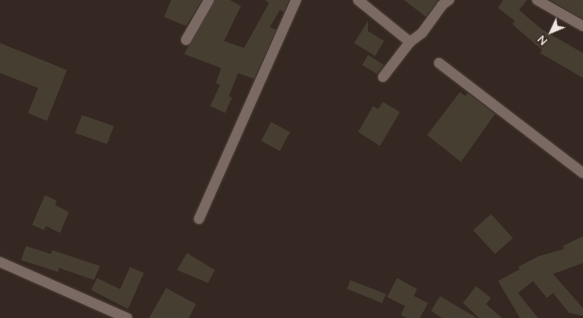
<!DOCTYPE html>
<style>
body{margin:0}
#map{position:relative;width:583px;height:318px;overflow:hidden;background:#352721;font-family:Lato,sans-serif}
div>[style]{position:absolute}
.building>*{inset:0;background:#463e31}
.roads{filter:drop-shadow(0 0 1px #4f423e) drop-shadow(0 0 1px #4f423e)}
.minor>*{height:10px;margin:-5px;padding:0 5px;transform-origin:5px;border-radius:5px;background:#7b6a63}
span{translate:-50% -50%;white-space:nowrap;text-align:center;line-height:1.15;-webkit-text-stroke:3.5px #352721;paint-order:stroke}
.north{position:absolute;left:531px;top:12px;width:40px;height:40px;-webkit-text-stroke:3px #352721;paint-order:stroke;rotate:226deg;font-size:11px;font-weight:700;line-height:16px;text-align:center;color:#efe5e1}
.north::after{content:'';display:block;margin:auto;width:14px;height:18px;background:#efe5e1;clip-path:polygon(50% 0,100% 100%,50% 72%,0 100%)}
</style>
<div id="map">
<div class="building">
<div style="clip-path:polygon(171px 0,202px 0,186px 26px,164px 17px)"></div>
<div style="clip-path:polygon(215px 0,230px 0,241px 6px,224px 41px,244px 48px,269px 3px,265px 0,289px 0,284px 12px,280px 10px,270px 27px,276px 30px,254px 79px,238px 73px,229px 96px,232px 98px,225px 113px,210px 106px,220px 85px,216px 83px,221px 68px,184px 54px)"></div>
<div style="clip-path:polygon(404px 0,438px 0,426px 17px)"></div>
<div style="clip-path:polygon(503px 0,527px 0,519px 10px,543px 30px,583px 53px,583px 78px,540px 53px,542px 50px,512px 24px,515px 21px,498px 8px)"></div>
<div style="clip-path:polygon(550px 0,583px 0,583px 19px)"></div>
<div style="clip-path:polygon(368px 21px,368px 31px,384px 41px,375px 56px,354px 43px)"></div>
<div style="clip-path:polygon(0 43px,67px 70px,47px 121px,28px 113px,38px 88px,0 73px)"></div>
<div style="clip-path:polygon(368px 55px,384px 65px,377px 74px,362px 65px)"></div>
<div style="clip-path:polygon(460px 92px,465px 96px,468px 93px,495px 114px,461px 162px,427px 135px)"></div>
<div style="clip-path:polygon(383px 102px,400px 112px,380px 146px,358px 132px,373px 106px,378px 109px)"></div>
<div style="clip-path:polygon(82px 115px,114px 126px,107px 144px,75px 133px)"></div>
<div style="clip-path:polygon(271px 122px,290px 132px,280px 151px,261px 141px)"></div>
<div style="clip-path:polygon(45px 195px,57px 201px,55px 205px,69px 212px,60px 233px,46px 226px,44px 230px,32px 225px)"></div>
<div style="clip-path:polygon(491px 214px,513px 238px,495px 254px,473px 230px)"></div>
<div style="clip-path:polygon(583px 236px,583px 263px,553px 274px,583px 308px,583px 316px,569px 313px,553px 293px,547px 298px,533px 281px,518px 293px,538px 318px,520px 318px,498px 281px,520px 269px,518px 267px,539px 256px,564px 249px,563px 246px)"></div>
<div style="clip-path:polygon(26px 246px,51px 254px,52px 250px,100px 266px,94px 280px,59px 268px,58px 272px,21px 260px)"></div>
<div style="clip-path:polygon(187px 253px,215px 270px,208px 283px,177px 270px)"></div>
<div style="clip-path:polygon(130px 267px,144px 273px,128px 309px,91px 290px,97px 278px,120px 289px)"></div>
<div style="clip-path:polygon(397px 278px,417px 289px,414px 296px,428px 303px,420px 318px,406px 318px,401px 315px,405px 306px,387px 297px)"></div>
<div style="clip-path:polygon(350px 280px,386px 294px,382px 303px,347px 289px)"></div>
<div style="clip-path:polygon(476px 286px,491px 298px,486px 304px,502px 318px,479px 318px,463px 303px)"></div>
<div style="clip-path:polygon(166px 288px,196px 304px,189px 318px,149px 318px)"></div>
<div style="clip-path:polygon(440px 296px,477px 318px,442px 318px,431px 311px)"></div>
</div>
<div class="roads">
<div class="minor">
<div style="left:358px;top:0;width:67px;rotate:38.9deg"></div>
<div style="left:410px;top:42px;width:15px;rotate:-37deg"></div>
<div style="left:422px;top:33px;width:34px;rotate:-54deg"></div>
<div style="left:442px;top:5px;width:9px;rotate:-36deg"></div>
<div style="left:537px;top:0;width:53px;rotate:29.5deg"></div>
<div style="left:186px;top:40px;width:46px;rotate:-60.1deg"></div>
<div style="left:439px;top:63px;width:181px;rotate:37.4deg"></div>
<div style="left:383px;top:77px;width:44px;rotate:-52.4deg"></div>
<div style="left:199px;top:219px;width:240px;rotate:-66.1deg"></div>
<div style="left:0;top:262px;width:139px;rotate:23.8deg"></div>
</div>
</div>
<div class="north">N</div>
</div>
